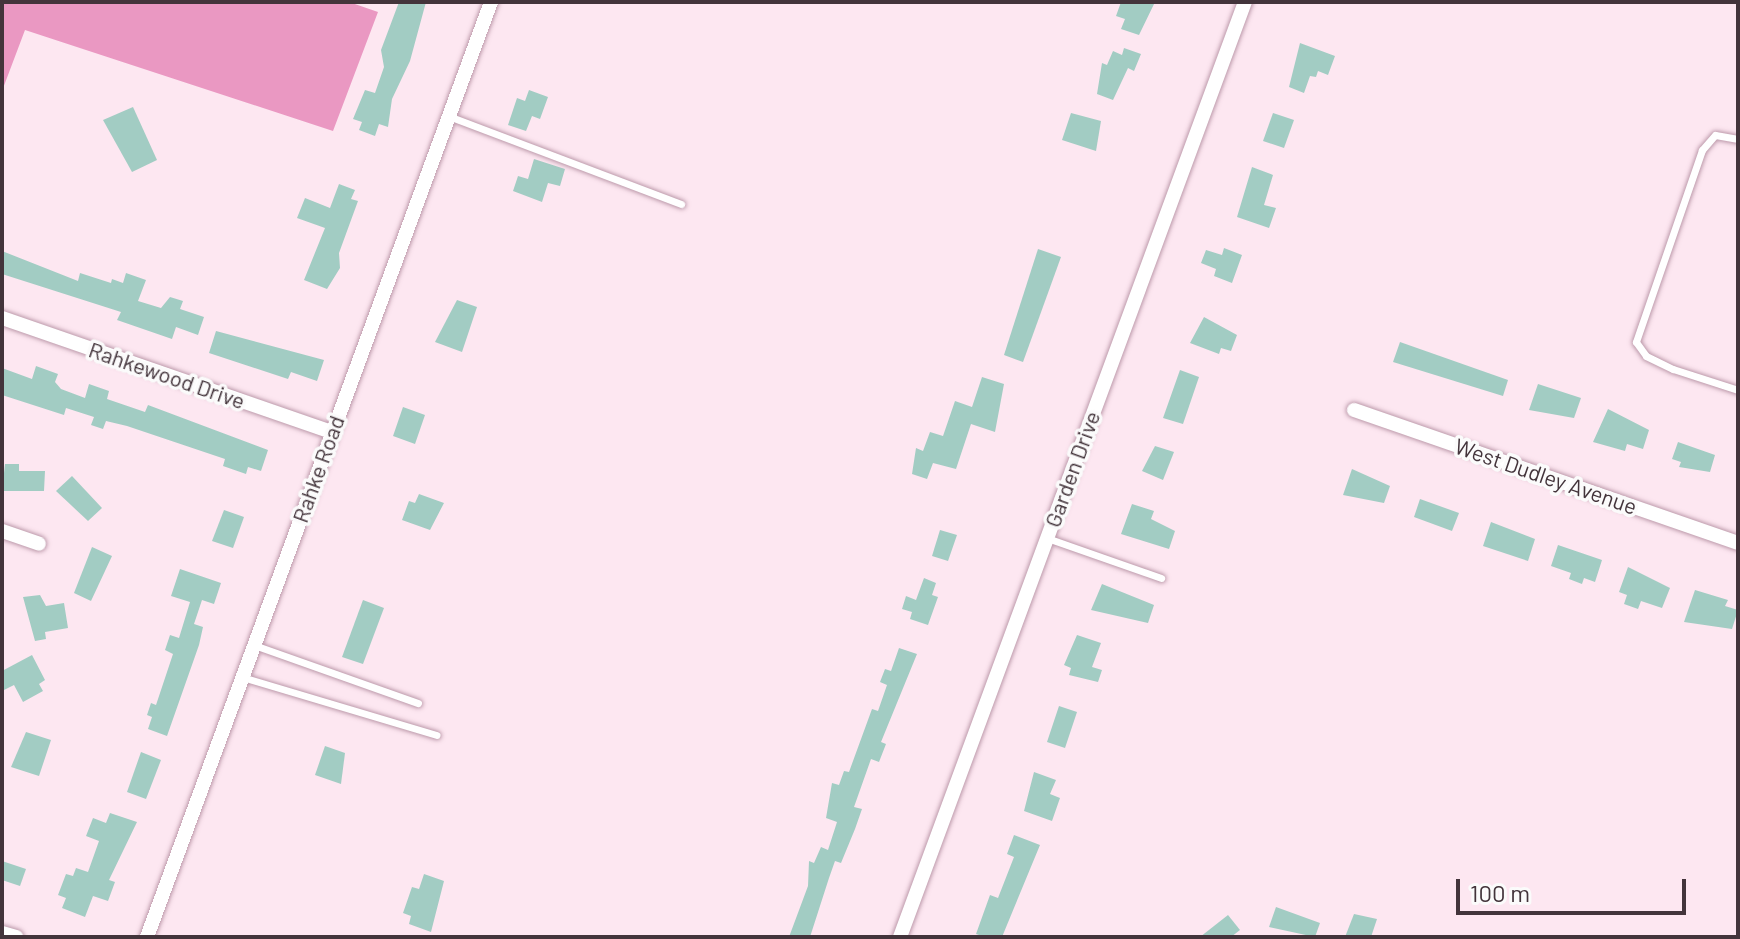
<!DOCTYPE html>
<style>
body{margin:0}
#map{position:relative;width:1740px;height:939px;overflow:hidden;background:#fde7f1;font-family:Barlow,sans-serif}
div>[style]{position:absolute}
.forest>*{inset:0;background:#ea98c2}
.building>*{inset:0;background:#a2ccc3}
.roads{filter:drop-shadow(0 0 2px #bd9aab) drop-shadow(0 0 2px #bd9aab)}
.lane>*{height:7px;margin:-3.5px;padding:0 3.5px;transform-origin:3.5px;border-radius:3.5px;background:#fff}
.street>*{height:14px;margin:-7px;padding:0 7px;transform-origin:7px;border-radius:7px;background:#fff}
span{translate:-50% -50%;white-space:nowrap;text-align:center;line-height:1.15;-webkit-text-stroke:7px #fbfbfb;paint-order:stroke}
.street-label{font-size:22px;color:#43343b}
.frame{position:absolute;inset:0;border:4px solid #43343b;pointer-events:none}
.scale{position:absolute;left:1456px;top:879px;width:230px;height:36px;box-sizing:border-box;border:4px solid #43343b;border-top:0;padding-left:10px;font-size:24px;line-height:28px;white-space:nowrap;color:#43343b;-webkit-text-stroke:6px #fbfbfb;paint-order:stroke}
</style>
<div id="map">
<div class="forest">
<div style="clip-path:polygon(2px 2px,349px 2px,378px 12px,333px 131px,25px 30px,2px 91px)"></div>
</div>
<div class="building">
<div style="clip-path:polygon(399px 2px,426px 2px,410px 61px,392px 99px,388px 127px,379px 124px,375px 136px,359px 130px,362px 122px,353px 119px,365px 90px,375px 93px,384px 67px,381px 50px)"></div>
<div style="clip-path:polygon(1121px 2px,1155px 2px,1139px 35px,1121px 29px,1125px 19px,1116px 16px)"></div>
<div style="clip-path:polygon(1300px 43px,1335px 56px,1328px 75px,1318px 71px,1316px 77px,1310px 76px,1304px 93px,1289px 87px)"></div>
<div style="clip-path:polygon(1124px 48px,1141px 54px,1134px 71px,1128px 68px,1113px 100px,1097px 94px,1102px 63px,1107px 65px,1113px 51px,1122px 55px)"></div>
<div style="clip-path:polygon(529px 90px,548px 97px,540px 119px,532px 116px,526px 131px,508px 125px,517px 98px,525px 101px)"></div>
<div style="clip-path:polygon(133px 107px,157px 160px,132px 172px,103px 120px)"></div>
<div style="clip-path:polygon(1071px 113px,1101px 121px,1096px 151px,1062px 140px)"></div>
<div style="clip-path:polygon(1273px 113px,1294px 120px,1284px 148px,1263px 141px)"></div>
<div style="clip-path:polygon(534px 159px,565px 169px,560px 186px,548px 183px,542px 202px,513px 191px,518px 176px,528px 179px)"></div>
<div style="clip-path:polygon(1252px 167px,1273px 175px,1264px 205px,1276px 208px,1269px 228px,1237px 217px)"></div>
<div style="clip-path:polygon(339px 184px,355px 190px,351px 199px,358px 201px,339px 253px,340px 268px,327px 289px,304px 280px,325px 228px,297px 218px,305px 198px,330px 208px)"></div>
<div style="clip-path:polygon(1224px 248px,1242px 255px,1232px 283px,1214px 276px,1216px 269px,1201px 263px,1206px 250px,1222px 255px)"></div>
<div style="clip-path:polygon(1038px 249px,1061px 257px,1023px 362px,1004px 355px)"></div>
<div style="clip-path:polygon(2px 251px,78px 281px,80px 273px,111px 283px,112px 279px,123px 283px,126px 273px,146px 280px,138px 301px,161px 308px,170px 297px,183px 301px,180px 309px,204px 317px,198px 335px,176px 327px,172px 339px,117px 320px,121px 312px,2px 274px)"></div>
<div style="clip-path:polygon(457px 300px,477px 307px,462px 352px,435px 342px)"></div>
<div style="clip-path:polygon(1204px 317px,1237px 335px,1231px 351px,1221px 348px,1219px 354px,1190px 343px)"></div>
<div style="clip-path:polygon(216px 331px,324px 360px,317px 381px,291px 372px,288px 379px,209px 353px)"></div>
<div style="clip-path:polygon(1400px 342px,1508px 380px,1503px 396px,1393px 362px)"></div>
<div style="clip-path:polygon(36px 366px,58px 374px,55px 382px,61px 389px,85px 398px,89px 384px,109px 391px,107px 399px,145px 412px,148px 405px,268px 450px,261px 471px,248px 467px,246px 474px,223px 466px,225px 459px,127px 426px,106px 421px,103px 429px,91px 425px,94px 417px,66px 408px,64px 415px,2px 395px,2px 368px,32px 379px)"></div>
<div style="clip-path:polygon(1180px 370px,1199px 377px,1183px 424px,1163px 418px)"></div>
<div style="clip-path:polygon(982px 377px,1004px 384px,995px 432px,971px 424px,956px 469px,933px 463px,927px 479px,912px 474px,916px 448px,923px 451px,930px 432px,943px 436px,955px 401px,972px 407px)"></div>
<div style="clip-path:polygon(1538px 384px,1581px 398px,1574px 418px,1529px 410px)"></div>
<div style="clip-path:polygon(403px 407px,425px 415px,415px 444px,393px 436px)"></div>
<div style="clip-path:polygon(1608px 409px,1649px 430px,1643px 449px,1627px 444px,1625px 451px,1593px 442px)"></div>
<div style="clip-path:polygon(1678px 442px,1715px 455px,1710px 472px,1679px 467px,1681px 462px,1672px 459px)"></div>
<div style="clip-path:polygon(1155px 446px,1174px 452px,1163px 480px,1142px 471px)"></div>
<div style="clip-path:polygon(5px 464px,19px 464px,19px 471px,45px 471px,44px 491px,2px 491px)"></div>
<div style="clip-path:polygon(1352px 469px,1390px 486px,1384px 503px,1343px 495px)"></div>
<div style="clip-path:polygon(72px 476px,102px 508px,88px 521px,56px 491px)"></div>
<div style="clip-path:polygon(419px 494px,444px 503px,430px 530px,402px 520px,409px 501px,415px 503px)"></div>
<div style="clip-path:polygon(1420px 499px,1459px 513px,1452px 531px,1414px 517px)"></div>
<div style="clip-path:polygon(1132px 504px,1154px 511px,1151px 519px,1175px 531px,1169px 549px,1121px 534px)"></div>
<div style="clip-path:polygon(224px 510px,244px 517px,233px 548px,212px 541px)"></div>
<div style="clip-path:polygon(1491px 522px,1535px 539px,1528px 561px,1483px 546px)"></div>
<div style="clip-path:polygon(940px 530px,957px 535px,948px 561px,932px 556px)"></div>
<div style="clip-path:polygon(1558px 545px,1602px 560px,1595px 582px,1584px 578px,1582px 584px,1569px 579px,1571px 573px,1551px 566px)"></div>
<div style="clip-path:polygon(92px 547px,112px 556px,91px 601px,74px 593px)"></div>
<div style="clip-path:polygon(1628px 567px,1670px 588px,1662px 608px,1641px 601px,1638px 609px,1624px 604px,1627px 595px,1619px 592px)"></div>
<div style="clip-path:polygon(180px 569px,221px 583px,214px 604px,202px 600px,194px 624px,203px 627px,199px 645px,167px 736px,148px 729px,152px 717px,147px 715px,151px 703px,156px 705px,173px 654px,165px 650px,170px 635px,179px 638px,190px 602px,171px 596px)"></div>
<div style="clip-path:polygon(924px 578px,936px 583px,932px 595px,938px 597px,928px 625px,910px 619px,912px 612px,902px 609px,906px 596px,916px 600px)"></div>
<div style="clip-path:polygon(1102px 584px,1154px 605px,1148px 623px,1091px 610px)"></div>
<div style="clip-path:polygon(1695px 590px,1728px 600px,1725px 606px,1738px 610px,1732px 629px,1684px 622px)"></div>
<div style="clip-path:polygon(40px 595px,46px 606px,64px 603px,68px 628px,45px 632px,46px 639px,35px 641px,23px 597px)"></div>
<div style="clip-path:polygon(363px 600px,384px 608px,363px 664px,342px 657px)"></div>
<div style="clip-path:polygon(1077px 635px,1101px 643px,1092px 667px,1102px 670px,1098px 682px,1069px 675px,1071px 668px,1064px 665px)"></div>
<div style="clip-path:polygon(899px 648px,917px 654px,881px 742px,886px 744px,879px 762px,871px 759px,854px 807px,862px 809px,855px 829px,841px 863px,835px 861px,829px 878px,810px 937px,789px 937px,808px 886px,809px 861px,814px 863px,821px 847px,828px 850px,837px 822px,826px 818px,832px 783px,839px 785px,844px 771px,849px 772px,872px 709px,878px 711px,887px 685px,880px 682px,885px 669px,891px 671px)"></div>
<div style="clip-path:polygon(32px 655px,45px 680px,39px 684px,43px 691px,23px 702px,14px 685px,2px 691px,2px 671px)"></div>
<div style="clip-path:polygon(1059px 706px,1077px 712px,1065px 748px,1047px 742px)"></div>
<div style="clip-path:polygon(26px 732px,51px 740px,39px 776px,11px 767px)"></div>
<div style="clip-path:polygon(325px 746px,345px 753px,341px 784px,315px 775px)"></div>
<div style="clip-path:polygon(141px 752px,161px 760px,146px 799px,127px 792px)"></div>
<div style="clip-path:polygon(1034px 772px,1056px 780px,1050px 794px,1060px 798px,1052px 821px,1024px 811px)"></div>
<div style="clip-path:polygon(110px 813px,137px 822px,109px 880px,115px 882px,108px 901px,93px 896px,85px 917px,62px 908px,66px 898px,58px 895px,66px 874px,73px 876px,76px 868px,88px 872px,99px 841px,86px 836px,93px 818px,106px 823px)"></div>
<div style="clip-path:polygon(1014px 835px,1040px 845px,1002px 937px,985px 937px,976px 934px,990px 895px,998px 898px,1014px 857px,1007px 854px)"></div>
<div style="clip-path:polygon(2px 861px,26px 869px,20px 886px,2px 880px)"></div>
<div style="clip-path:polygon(424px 874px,444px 881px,431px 932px,409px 924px,411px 916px,403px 913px,412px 887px,419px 889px)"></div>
<div style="clip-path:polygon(1276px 907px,1320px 923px,1315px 937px,1269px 927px)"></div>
<div style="clip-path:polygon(1354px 914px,1377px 919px,1371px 937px,1345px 937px)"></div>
<div style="clip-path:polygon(1228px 915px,1240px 930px,1231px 937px,1200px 937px)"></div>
</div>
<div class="roads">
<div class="lane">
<div style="left:451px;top:117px;width:246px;rotate:20.7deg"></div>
<div style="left:1738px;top:139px;width:23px;rotate:-170deg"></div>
<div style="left:1715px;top:135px;width:20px;rotate:131deg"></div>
<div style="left:1702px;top:150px;width:203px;rotate:109deg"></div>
<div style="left:1636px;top:342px;width:17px;rotate:54deg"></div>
<div style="left:1646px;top:356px;width:30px;rotate:26deg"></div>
<div style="left:1673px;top:369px;width:68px;rotate:17.9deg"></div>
<div style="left:1047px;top:538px;width:121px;rotate:19.3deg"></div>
<div style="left:254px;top:645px;width:174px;rotate:19.5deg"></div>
<div style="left:242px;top:677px;width:203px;rotate:16.6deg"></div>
</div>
<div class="street">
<div style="left:2px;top:318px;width:349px;rotate:19.1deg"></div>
<div style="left:1354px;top:410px;width:406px;rotate:19.1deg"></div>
<div style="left:2px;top:531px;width:39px;rotate:19deg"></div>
<div style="left:2px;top:933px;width:15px;rotate:16deg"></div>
<div style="left:147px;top:937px;width:996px;rotate:-69.8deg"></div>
<div style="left:900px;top:937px;width:997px;rotate:-69.75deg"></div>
</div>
</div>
<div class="street-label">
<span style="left:167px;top:375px;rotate:19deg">Rahkewood Drive</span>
<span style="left:318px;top:469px;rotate:-70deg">Rahke Road</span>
<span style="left:1072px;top:469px;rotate:-70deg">Garden Drive</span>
<span style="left:1546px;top:476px;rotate:19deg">West Dudley Avenue</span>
</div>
<div class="frame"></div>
<div class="scale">100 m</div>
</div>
